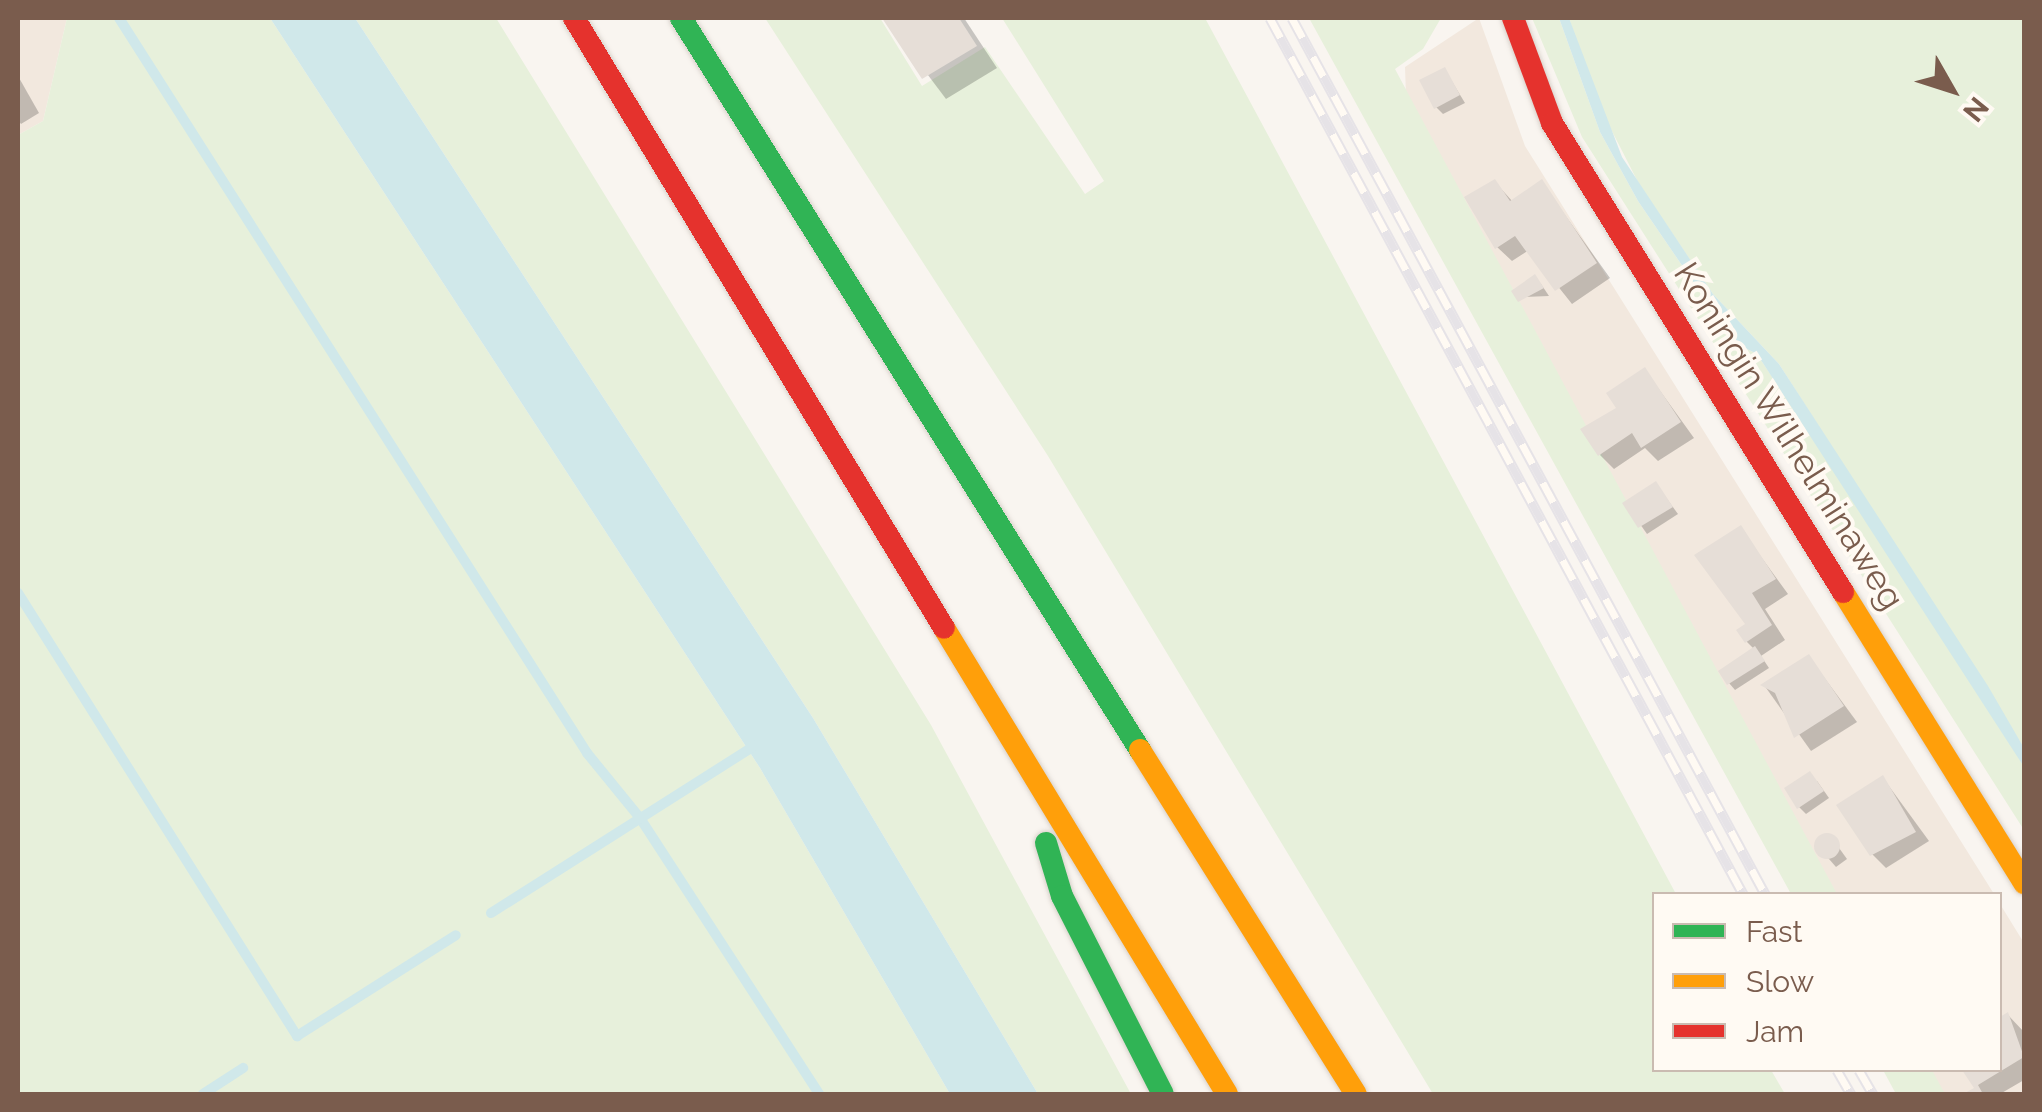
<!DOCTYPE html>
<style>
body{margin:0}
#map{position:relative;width:2042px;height:1112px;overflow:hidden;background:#f9f5f0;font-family:Raleway,sans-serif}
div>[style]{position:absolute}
.residential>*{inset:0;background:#f2e8de}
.green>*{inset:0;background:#e7f0db}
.water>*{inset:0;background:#d0e8ea}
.shadow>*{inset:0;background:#0003}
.stream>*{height:10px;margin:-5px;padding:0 5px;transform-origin:5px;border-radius:5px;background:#d0e8ea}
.building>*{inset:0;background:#e6ded7}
.round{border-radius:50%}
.roads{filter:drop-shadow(0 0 2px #d9d2cb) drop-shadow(0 0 2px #d9d2cb)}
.fast>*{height:22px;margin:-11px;padding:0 11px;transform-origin:11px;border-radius:11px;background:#30b455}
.slow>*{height:22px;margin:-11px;padding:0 11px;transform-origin:11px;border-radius:11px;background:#ff9f0a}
.jam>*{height:22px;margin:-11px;padding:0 11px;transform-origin:11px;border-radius:11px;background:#e5322d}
.rail>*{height:11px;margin-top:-5.5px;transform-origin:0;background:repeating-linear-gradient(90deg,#fffaf3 0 22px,#e6e3e7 0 44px);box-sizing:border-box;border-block:2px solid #e6e3e7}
span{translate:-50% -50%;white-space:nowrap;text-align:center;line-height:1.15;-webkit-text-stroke:8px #fffaf3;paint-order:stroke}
.street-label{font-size:35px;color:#7a5c4d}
.frame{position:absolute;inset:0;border:20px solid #7a5c4d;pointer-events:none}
.legend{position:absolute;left:1652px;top:892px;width:350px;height:180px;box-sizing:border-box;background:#fffaf3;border:2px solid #cabbb1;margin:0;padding:12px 18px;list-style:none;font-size:30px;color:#7a5c4d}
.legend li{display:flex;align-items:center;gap:20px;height:50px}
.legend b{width:50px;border:2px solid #cabbb1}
.north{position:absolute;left:1902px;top:40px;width:100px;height:100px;-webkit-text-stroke:8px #fffaf3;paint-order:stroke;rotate:129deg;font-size:28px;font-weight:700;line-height:40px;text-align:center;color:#7a5c4d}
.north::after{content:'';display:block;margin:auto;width:35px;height:45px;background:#7a5c4d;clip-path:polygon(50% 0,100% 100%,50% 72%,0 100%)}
</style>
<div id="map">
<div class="residential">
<div style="clip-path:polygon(18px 18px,67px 18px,43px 121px,18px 135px)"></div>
<div style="clip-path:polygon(1479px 18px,1525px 146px,1994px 894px,1829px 894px,1406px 96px,1405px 67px)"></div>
<div style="clip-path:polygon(2000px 904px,2024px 943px,2024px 1094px,1937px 1094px,1924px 1070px,2000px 1070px)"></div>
</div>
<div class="green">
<div style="clip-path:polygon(67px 18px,270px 18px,760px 768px,950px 1094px,18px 1094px,18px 135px,43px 121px)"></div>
<div style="clip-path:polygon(355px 18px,496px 18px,931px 725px,1131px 1094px,1038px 1094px,813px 718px)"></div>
<div style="clip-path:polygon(765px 18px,880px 18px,922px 86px,985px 47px,1085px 194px,1104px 181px,1002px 18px,1205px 18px,1676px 894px,1654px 894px,1654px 1070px,1771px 1070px,1785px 1094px,1433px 1094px,1048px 456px)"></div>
<div style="clip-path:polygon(1309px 18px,1441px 18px,1423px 49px,1395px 69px,1837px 894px,1791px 894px)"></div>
<div style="clip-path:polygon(1532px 18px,1559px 18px,1600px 132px,1638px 201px,1735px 343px,1757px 354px,1995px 717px,2024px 767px,2024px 830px,1582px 137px)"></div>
<div style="clip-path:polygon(1569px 18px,2024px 18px,2024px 748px,1779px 364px,1713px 294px,1639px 184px,1594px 96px)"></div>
<div style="clip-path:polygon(1883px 1070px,1932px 1070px,1945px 1094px,1896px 1094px)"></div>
</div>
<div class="water">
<div style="clip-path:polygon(270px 18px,355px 18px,813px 718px,1038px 1094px,950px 1094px,760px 768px)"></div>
<div style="clip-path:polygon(1559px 18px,1569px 18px,1622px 157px,1713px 294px,1779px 364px,1988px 686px,2024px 748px,2024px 767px,1757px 354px,1735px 343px,1638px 201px,1600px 132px)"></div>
</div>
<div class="shadow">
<div style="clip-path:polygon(885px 18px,964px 18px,997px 68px,946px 99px)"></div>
<div style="clip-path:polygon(1445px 70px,1465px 103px,1443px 114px,1436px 107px)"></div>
<div style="clip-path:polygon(18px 76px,39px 113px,21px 124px,18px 120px)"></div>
<div style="clip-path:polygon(1495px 182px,1513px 202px,1542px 183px,1610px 278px,1572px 304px,1529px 250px,1512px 261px,1497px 247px)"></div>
<div style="clip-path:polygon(1541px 284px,1549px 296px,1521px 297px)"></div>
<div style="clip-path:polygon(1645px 370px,1694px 438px,1658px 461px,1645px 448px,1614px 469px,1600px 455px)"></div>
<div style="clip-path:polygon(1656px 484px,1678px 514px,1647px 534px,1626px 504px)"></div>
<div style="clip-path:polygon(1740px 528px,1788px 594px,1765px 609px,1785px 640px,1761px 656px,1769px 668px,1735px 690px,1729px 683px,1755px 650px,1747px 642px)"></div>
<div style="clip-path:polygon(1809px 657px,1857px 722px,1811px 751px,1764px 685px)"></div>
<div style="clip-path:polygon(1883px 778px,1929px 841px,1886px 868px,1872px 854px)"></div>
<div style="clip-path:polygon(1817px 781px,1829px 798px,1806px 814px,1799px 807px)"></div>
<div style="clip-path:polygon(1829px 834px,1847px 859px,1836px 867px,1815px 843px)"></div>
<div style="clip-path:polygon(2008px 1015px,2024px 1032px,2024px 1080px,2000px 1094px,1968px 1094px,1978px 1089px,1965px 1070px,2000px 1070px,2000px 1020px)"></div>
</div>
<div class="stream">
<div style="left:119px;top:18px;width:871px;rotate:57.51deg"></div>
<div style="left:587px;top:753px;width:84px;rotate:50.8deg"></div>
<div style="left:640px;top:818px;width:329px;rotate:57deg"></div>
<div style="left:18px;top:593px;width:524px;rotate:57.8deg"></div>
<div style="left:297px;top:1036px;width:188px;rotate:-32.4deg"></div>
<div style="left:491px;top:913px;width:314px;rotate:-32.4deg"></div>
<div style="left:203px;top:1094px;width:48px;rotate:-33deg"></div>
</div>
<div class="building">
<div style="clip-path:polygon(882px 18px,959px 18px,977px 46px,922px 79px)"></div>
<div style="clip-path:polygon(1445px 67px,1460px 95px,1434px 109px,1419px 80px)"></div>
<div style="clip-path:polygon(1495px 179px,1510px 201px,1542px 179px,1597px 263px,1555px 291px,1515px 236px,1495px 249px,1464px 197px)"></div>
<div style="clip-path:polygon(1535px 274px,1544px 288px,1518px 302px,1511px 291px)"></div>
<div style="clip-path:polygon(1645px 367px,1681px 422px,1641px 448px,1632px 433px,1598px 456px,1580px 429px,1616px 408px,1606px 393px)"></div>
<div style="clip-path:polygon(1656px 481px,1673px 507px,1638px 528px,1622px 503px)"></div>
<div style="clip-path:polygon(1741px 525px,1776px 579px,1752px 593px,1772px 625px,1745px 643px,1736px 630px,1745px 624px,1694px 555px)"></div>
<div style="clip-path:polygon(1755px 646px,1765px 661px,1727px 685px,1718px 671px)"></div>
<div style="clip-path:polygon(1809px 654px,1844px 706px,1794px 738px,1775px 693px,1760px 685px)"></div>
<div style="clip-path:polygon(1810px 771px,1824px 791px,1797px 809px,1784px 788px)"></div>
<div style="clip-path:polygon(1883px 775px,1916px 832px,1870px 856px,1836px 805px)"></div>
<div class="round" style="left:1814px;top:833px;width:26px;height:26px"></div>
<div style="clip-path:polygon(2008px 1012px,2024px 1057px,1978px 1085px,1983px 1094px,1963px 1094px,1974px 1088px,1962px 1070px,2000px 1070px,2000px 1017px)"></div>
</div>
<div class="roads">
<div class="fast">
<div style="left:681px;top:18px;width:864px;rotate:57.91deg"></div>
<div style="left:1046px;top:843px;width:55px;rotate:73.2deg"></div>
<div style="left:1062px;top:896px;width:222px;rotate:63deg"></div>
</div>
<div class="slow">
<div style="left:1843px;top:592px;width:343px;rotate:58.1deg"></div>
<div style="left:944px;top:628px;width:545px;rotate:58.73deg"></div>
<div style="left:1140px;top:750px;width:406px;rotate:57.9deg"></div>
</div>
<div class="jam">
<div style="left:574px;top:18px;width:713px;rotate:58.76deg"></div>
<div style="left:1513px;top:18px;width:112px;rotate:69.6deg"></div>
<div style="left:1552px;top:123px;width:552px;rotate:58.18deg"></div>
</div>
</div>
<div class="rail">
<div style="left:1270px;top:18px;width:996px;rotate:61.63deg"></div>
<div style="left:1292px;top:18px;width:996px;rotate:61.63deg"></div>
<div style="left:1837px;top:1070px;width:28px;rotate:60deg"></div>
<div style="left:1859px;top:1070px;width:28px;rotate:60deg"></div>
</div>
<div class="street-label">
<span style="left:1789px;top:436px;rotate:58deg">Koningin Wilhelminaweg</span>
</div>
<div class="frame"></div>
<ul class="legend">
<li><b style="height:12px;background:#30b455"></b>Fast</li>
<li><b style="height:12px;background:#ff9f0a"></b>Slow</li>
<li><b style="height:12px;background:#e5322d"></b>Jam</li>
</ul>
<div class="north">N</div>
</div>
